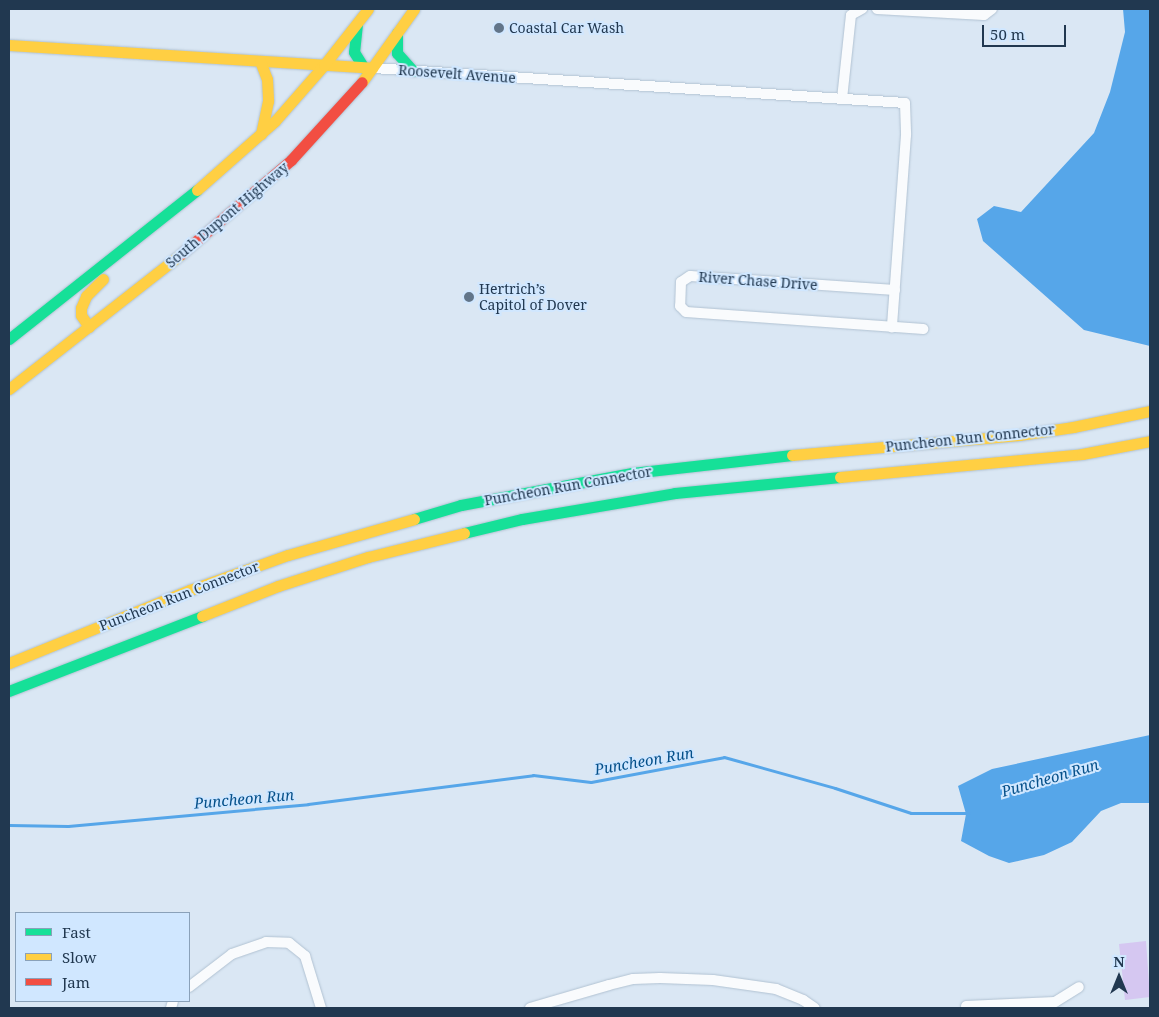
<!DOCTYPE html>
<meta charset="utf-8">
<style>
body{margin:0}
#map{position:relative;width:1159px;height:1017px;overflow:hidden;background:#dae7f4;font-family:"Noto Serif",serif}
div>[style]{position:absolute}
.green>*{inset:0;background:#d5c7f1}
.water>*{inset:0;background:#56a6e9}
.stream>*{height:3px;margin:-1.5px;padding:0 1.5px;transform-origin:1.5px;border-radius:1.5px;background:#56a6e9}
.roads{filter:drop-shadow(0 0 1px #b1c2d2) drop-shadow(0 0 1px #b1c2d2)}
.street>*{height:10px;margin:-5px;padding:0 5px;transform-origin:5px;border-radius:5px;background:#f9fbfd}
.fast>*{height:11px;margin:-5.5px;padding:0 5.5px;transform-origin:5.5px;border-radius:5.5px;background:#16e098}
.slow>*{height:11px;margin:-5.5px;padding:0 5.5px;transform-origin:5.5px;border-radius:5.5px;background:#ffcf43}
.jam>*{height:11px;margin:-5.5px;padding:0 5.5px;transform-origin:5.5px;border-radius:5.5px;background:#f24e42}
.dots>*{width:14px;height:14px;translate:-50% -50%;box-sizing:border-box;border:2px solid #d0e7ff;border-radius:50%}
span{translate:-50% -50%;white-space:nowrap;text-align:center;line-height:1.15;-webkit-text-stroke:4px #d0e7ff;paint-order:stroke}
.poi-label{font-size:14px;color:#213850}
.left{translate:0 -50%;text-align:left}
.street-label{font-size:14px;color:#213850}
.water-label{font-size:15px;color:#05508a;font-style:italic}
.frame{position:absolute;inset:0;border:10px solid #213850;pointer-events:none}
.legend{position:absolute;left:15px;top:912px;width:175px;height:90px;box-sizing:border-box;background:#d0e7ff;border:1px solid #8aa1b9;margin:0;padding:6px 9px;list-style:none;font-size:15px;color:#213850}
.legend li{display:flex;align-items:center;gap:10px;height:25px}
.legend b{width:25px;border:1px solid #8aa1b9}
.north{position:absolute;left:1094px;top:952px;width:50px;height:50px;-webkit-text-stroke:4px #d0e7ff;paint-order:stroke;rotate:0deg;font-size:14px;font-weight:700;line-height:20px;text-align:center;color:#213850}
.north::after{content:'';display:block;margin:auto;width:18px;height:22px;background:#213850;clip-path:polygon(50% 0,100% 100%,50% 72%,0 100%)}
.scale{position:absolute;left:982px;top:25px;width:84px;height:22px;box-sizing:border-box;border:2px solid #213850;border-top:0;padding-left:6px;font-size:15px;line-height:18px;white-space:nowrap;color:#213850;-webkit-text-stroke:4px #d0e7ff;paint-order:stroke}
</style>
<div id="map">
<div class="green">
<div style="clip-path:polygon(1146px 941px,1150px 997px,1125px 1000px,1119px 944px)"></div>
</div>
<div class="water">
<div style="clip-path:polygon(1123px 9px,1150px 9px,1150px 346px,1084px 330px,983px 241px,977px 219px,994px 206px,1021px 212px,1094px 133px,1110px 92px,1125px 32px)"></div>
<div style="clip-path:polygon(1150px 735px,1150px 803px,1121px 803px,1101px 811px,1072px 842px,1044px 855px,1009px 863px,989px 856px,961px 841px,966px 814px,958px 786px,992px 769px)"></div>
</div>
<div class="stream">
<div style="left:9px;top:825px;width:59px;rotate:1deg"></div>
<div style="left:68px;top:826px;width:241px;rotate:-5.2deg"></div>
<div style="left:308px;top:804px;width:227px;rotate:-7.3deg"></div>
<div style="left:533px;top:775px;width:58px;rotate:6.9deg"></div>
<div style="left:591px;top:782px;width:135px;rotate:-10.6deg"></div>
<div style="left:724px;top:757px;width:115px;rotate:15.6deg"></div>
<div style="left:835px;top:788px;width:80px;rotate:18.2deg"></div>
<div style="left:911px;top:813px;width:58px"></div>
</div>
<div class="roads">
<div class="street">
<div style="left:877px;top:9px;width:107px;rotate:3.2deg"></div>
<div style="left:984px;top:15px;width:10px;rotate:-37deg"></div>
<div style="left:373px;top:68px;width:533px;rotate:3.76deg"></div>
<div style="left:905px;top:103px;width:32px;rotate:88deg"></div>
<div style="left:906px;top:135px;width:193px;rotate:94.2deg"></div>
<div style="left:842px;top:99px;width:84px;rotate:-83.9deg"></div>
<div style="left:851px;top:15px;width:13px;rotate:-29deg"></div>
<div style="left:895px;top:290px;width:205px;rotate:-176.1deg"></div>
<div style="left:690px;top:276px;width:11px;rotate:146deg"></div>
<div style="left:681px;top:282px;width:24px;rotate:92deg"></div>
<div style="left:680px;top:306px;width:8px;rotate:45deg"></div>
<div style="left:686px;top:312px;width:238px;rotate:4.1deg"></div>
<div style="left:189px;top:987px;width:54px;rotate:-37.5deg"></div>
<div style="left:232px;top:954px;width:36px;rotate:-19deg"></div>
<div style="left:266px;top:942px;width:23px;rotate:2deg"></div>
<div style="left:289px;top:943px;width:21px;rotate:39deg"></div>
<div style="left:305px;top:956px;width:54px;rotate:72.9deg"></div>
<div style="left:966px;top:1006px;width:89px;rotate:-2.6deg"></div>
<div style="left:1055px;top:1002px;width:28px;rotate:-32deg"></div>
<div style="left:171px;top:1008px;width:7px;rotate:-74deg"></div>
<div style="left:530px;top:1008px;width:82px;rotate:-16.2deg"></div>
<div style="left:609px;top:985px;width:25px;rotate:-14deg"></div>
<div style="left:633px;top:979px;width:27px;rotate:-2deg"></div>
<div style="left:660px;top:978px;width:53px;rotate:2.2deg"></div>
<div style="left:713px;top:980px;width:64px;rotate:8.1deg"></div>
<div style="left:776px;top:989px;width:29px;rotate:22deg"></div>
<div style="left:803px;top:1000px;width:14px;rotate:34deg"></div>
</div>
<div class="fast">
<div style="left:357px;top:24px;width:28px;rotate:96deg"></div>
<div style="left:354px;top:52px;width:19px;rotate:58deg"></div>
<div style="left:397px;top:33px;width:20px;rotate:90deg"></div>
<div style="left:397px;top:53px;width:24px;rotate:48deg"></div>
<div style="left:9px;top:339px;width:240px;rotate:-38.4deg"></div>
<div style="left:414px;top:519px;width:49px;rotate:-16.6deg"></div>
<div style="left:461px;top:505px;width:174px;rotate:-10.6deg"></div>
<div style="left:632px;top:473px;width:161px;rotate:-6.4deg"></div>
<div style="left:464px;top:533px;width:60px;rotate:-13.6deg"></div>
<div style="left:522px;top:519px;width:155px;rotate:-9.6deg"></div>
<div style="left:675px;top:493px;width:166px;rotate:-5.5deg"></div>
<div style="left:9px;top:691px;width:207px;rotate:-21.2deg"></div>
</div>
<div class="slow">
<div style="left:9px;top:45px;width:364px;rotate:3.6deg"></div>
<div style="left:260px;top:61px;width:19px;rotate:69deg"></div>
<div style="left:267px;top:79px;width:22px;rotate:87deg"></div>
<div style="left:268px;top:101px;width:34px;rotate:102deg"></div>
<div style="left:362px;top:82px;width:90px;rotate:-54.5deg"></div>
<div style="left:197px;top:190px;width:104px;rotate:-41.5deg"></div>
<div style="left:275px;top:121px;width:74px;rotate:-48.8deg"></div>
<div style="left:324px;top:65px;width:71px;rotate:-51.8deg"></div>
<div style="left:89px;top:327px;width:14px;rotate:-124deg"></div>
<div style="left:81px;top:315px;width:7px;rotate:-90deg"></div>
<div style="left:81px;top:308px;width:13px;rotate:-67deg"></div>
<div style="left:86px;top:296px;width:24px;rotate:-45deg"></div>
<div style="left:9px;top:389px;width:219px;rotate:-38.1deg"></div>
<div style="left:792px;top:455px;width:228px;rotate:-5deg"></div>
<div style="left:1019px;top:435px;width:55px;rotate:-8.4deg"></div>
<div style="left:1073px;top:427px;width:79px;rotate:-11.7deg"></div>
<div style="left:840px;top:477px;width:243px;rotate:-5.4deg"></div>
<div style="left:1082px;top:454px;width:69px;rotate:-10.8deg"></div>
<div style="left:202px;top:616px;width:82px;rotate:-21.5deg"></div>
<div style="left:278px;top:586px;width:95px;rotate:-17.9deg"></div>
<div style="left:368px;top:557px;width:99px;rotate:-14deg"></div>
<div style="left:9px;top:663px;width:195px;rotate:-22deg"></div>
<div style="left:190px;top:590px;width:104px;rotate:-19.7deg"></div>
<div style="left:288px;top:555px;width:131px;rotate:-15.9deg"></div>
</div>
<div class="jam">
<div style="left:181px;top:254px;width:145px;rotate:-40.5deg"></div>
<div style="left:291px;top:160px;width:105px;rotate:-47.7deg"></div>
</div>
</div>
<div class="dots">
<div style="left:499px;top:28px;background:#627589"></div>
<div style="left:469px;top:297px;background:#627589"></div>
</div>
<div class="poi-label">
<span class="left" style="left:509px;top:28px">Coastal Car Wash</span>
<span class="left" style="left:479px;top:297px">Hertrich’s<br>Capitol of Dover</span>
</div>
<div class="street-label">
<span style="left:457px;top:74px;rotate:4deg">Roosevelt Avenue</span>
<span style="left:227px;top:215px;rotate:-40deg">South Dupont Highway</span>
<span style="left:758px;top:281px;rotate:4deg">River Chase Drive</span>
<span style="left:970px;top:438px;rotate:-6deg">Puncheon Run Connector</span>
<span style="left:568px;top:486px;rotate:-10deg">Puncheon Run Connector</span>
<span style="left:179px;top:596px;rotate:-21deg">Puncheon Run Connector</span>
</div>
<div class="water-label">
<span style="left:644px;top:761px;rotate:-10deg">Puncheon Run</span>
<span style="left:1050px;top:778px;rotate:-16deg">Puncheon Run</span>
<span style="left:244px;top:799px;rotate:-5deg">Puncheon Run</span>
</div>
<div class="frame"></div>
<ul class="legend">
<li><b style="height:6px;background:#16e098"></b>Fast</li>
<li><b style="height:6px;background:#ffcf43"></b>Slow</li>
<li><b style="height:6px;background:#f24e42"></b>Jam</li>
</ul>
<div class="north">N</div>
<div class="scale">50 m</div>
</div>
